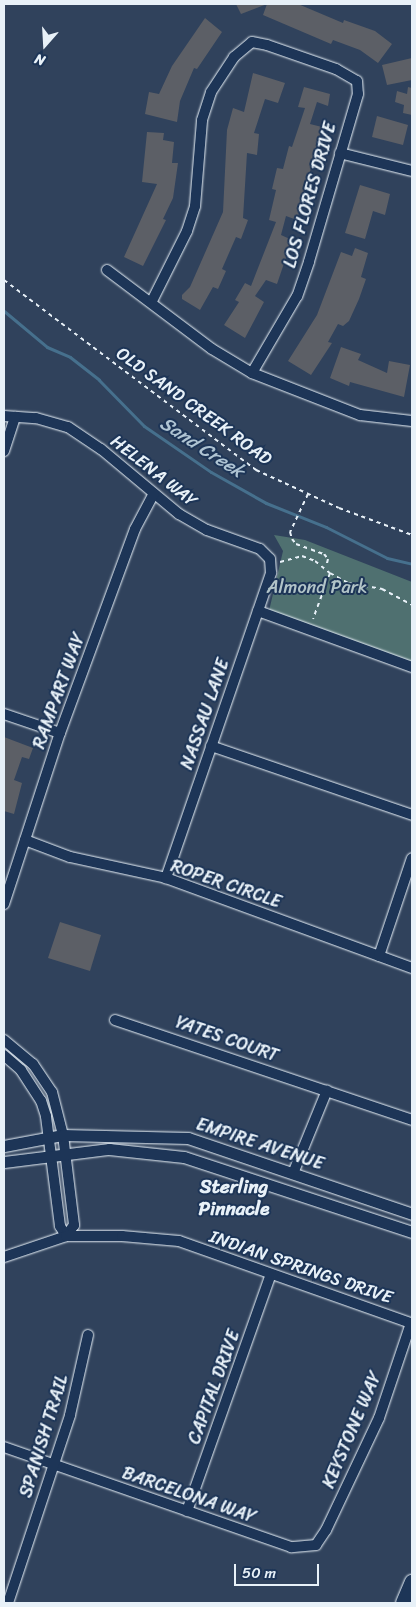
<!DOCTYPE html>
<style>
body{margin:0}
#map{position:relative;width:416px;height:1607px;overflow:hidden;background:#30425c;font-family:Sriracha,sans-serif}
div>[style]{position:absolute}
.green>*{inset:0;background:#4f7070}
.stream>*{height:3px;margin:-1.5px;padding:0 1.5px;transform-origin:1.5px;border-radius:1.5px;background:#46708d}
.building>*{inset:0;background:#5c5f66}
.path>*{height:2px;margin-top:-1px;transform-origin:0;background:repeating-linear-gradient(90deg,#e8f1f8 0 4px,transparent 0 8px)}
.roads{filter:drop-shadow(0 0 1px #e8f1f8) drop-shadow(0 0 1px #e8f1f8)}
.minor>*{height:10px;margin:-5px;padding:0 5px;transform-origin:5px;border-radius:5px;background:#1d3557}
.tertiary>*{height:11px;margin:-5.5px;padding:0 5.5px;transform-origin:5.5px;border-radius:5.5px;background:#1d3557}
.secondary>*{height:14px;margin:-7px;padding:0 7px;transform-origin:7px;border-radius:7px;background:#1d3557}
span{translate:-50% -50%;white-space:nowrap;text-align:center;line-height:1.15;-webkit-text-stroke:4px #1d3557;paint-order:stroke}
.street-label{font-size:18px;color:#e8f1f8}
.park-label{font-size:18px;color:#b2c4c8}
.water-label{font-size:19px;color:#afc4d3;font-style:italic}
.neighbourhood-label{font-size:19px;color:#e8f1f8;font-weight:700}
.frame{position:absolute;inset:0;border:5px solid #e8f1f8;pointer-events:none}
.north{position:absolute;left:20px;top:20px;width:50px;height:50px;-webkit-text-stroke:4px #1d3557;paint-order:stroke;rotate:199deg;font-size:14px;font-weight:700;line-height:20px;text-align:center;color:#e8f1f8}
.north::after{content:'';display:block;margin:auto;width:18px;height:22px;background:#e8f1f8;clip-path:polygon(50% 0,100% 100%,50% 72%,0 100%)}
.scale{position:absolute;left:234px;top:1564px;width:85px;height:22px;box-sizing:border-box;border:2px solid #e8f1f8;border-top:0;padding-left:6px;font-size:15px;line-height:18px;white-space:nowrap;color:#e8f1f8;-webkit-text-stroke:4px #1d3557;paint-order:stroke}
</style>
<div id="map">
<div class="green">
<div style="clip-path:polygon(274px 535px,305px 540px,412px 582px,412px 665px,269px 611px,283px 551px)"></div>
</div>
<div class="stream">
<div style="left:4px;top:311px;width:56px;rotate:39.9deg"></div>
<div style="left:47px;top:347px;width:25px;rotate:23deg"></div>
<div style="left:70px;top:357px;width:37px;rotate:38deg"></div>
<div style="left:99px;top:380px;width:64px;rotate:45.6deg"></div>
<div style="left:144px;top:426px;width:81px;rotate:34.5deg"></div>
<div style="left:211px;top:472px;width:63px;rotate:29.4deg"></div>
<div style="left:266px;top:503px;width:65px;rotate:21.8deg"></div>
<div style="left:326px;top:527px;width:68px;rotate:26.9deg"></div>
<div style="left:387px;top:558px;width:26px;rotate:13deg"></div>
</div>
<div class="building">
<div style="clip-path:polygon(236px 4px,267px 4px,241px 14px)"></div>
<div style="clip-path:polygon(267px 4px,298px 4px,343px 23px,344px 20px,375px 31px,392px 44px,378px 63px,360px 50px,333px 40px,331px 44px,263px 15px)"></div>
<div style="clip-path:polygon(205px 18px,222px 32px,197px 69px,194px 68px,180px 101px,177px 122px,145px 114px,149px 92px,159px 94px,172px 66px)"></div>
<div style="clip-path:polygon(412px 58px,412px 80px,387px 85px,382px 65px)"></div>
<div style="clip-path:polygon(253px 73px,285px 83px,278px 103px,265px 99px,254px 133px,259px 134px,257px 155px,247px 153px,243px 218px,248px 220px,241px 239px,236px 237px,222px 269px,226px 271px,218px 289px,213px 287px,200px 310px,182px 299px,182px 295px,190px 287px,223px 212px,227px 130px,233px 108px,244px 112px)"></div>
<div style="clip-path:polygon(304px 87px,330px 94px,328px 106px,317px 102px,310px 124px,322px 127px,297px 220px,286px 216px,281px 235px,292px 240px,277px 284px,266px 280px,255px 296px,264px 302px,245px 338px,224px 325px,239px 302px,235px 300px,245px 283px,251px 286px,276px 222px,269px 220px,276px 190px,272px 189px,277px 168px,283px 169px,289px 146px,292px 147px,305px 108px,298px 107px)"></div>
<div style="clip-path:polygon(408px 87px,412px 88px,412px 115px,403px 113px,404px 105px,395px 102px,397px 91px,407px 94px)"></div>
<div style="clip-path:polygon(377px 116px,408px 125px,403px 145px,372px 137px)"></div>
<div style="clip-path:polygon(147px 132px,164px 133px,163px 140px,174px 142px,172px 163px,178px 163px,173px 198px,163px 219px,166px 220px,143px 266px,124px 257px,157px 184px,142px 182px)"></div>
<div style="clip-path:polygon(360px 185px,390px 194px,385px 215px,373px 211px,365px 239px,345px 233px)"></div>
<div style="clip-path:polygon(355px 248px,368px 253px,361px 277px,366px 279px,359px 299px,349px 321px,343px 326px,338px 324px,328px 342px,332px 343px,311px 375px,288px 361px,317px 315px,341px 252px,352px 256px)"></div>
<div style="clip-path:polygon(341px 347px,361px 354px,358px 360px,387px 373px,389px 361px,410px 365px,404px 397px,350px 382px,349px 386px,330px 378px)"></div>
<div style="clip-path:polygon(4px 737px,33px 748px,29px 759px,22px 757px,14px 780px,22px 783px,14px 814px,4px 811px)"></div>
<div style="clip-path:polygon(60px 922px,101px 935px,90px 971px,48px 958px)"></div>
</div>
<div class="path">
<div style="left:4px;top:280px;width:316px;rotate:37deg"></div>
<div style="left:256px;top:470px;width:91px;rotate:24.6deg"></div>
<div style="left:339px;top:508px;width:78px;rotate:20.3deg"></div>
<div style="left:308px;top:494px;width:42px;rotate:115.3deg"></div>
<div style="left:290px;top:532px;width:7px;rotate:74deg"></div>
<div style="left:292px;top:539px;width:6px;rotate:51deg"></div>
<div style="left:296px;top:544px;width:30px;rotate:20deg"></div>
<div style="left:324px;top:554px;width:6px;rotate:51deg"></div>
<div style="left:328px;top:559px;width:8px;rotate:104deg"></div>
<div style="left:280px;top:562px;width:23px;rotate:-15deg"></div>
<div style="left:302px;top:556px;width:14px;rotate:21deg"></div>
<div style="left:315px;top:561px;width:19px;rotate:39deg"></div>
<div style="left:330px;top:573px;width:49px;rotate:110.3deg"></div>
<div style="left:330px;top:573px;width:21px;rotate:29deg"></div>
<div style="left:348px;top:583px;width:35px;rotate:10deg"></div>
<div style="left:382px;top:589px;width:34px;rotate:28deg"></div>
</div>
<div class="roads">
<div class="minor">
<div style="left:340px;top:153px;width:74px;rotate:14deg"></div>
<div style="left:107px;top:270px;width:131px;rotate:37deg"></div>
<div style="left:212px;top:349px;width:47px;rotate:31deg"></div>
<div style="left:252px;top:373px;width:116px;rotate:21.3deg"></div>
<div style="left:360px;top:415px;width:52px;rotate:6.6deg"></div>
<div style="left:152px;top:301px;width:78px;rotate:-63.4deg"></div>
<div style="left:187px;top:231px;width:26px;rotate:-72deg"></div>
<div style="left:195px;top:206px;width:86px;rotate:-85.3deg"></div>
<div style="left:202px;top:120px;width:29px;rotate:-72deg"></div>
<div style="left:211px;top:92px;width:42px;rotate:-56.7deg"></div>
<div style="left:234px;top:57px;width:23px;rotate:-40deg"></div>
<div style="left:252px;top:42px;width:15px;rotate:11deg"></div>
<div style="left:267px;top:45px;width:73px;rotate:19.2deg"></div>
<div style="left:336px;top:69px;width:24px;rotate:30deg"></div>
<div style="left:357px;top:81px;width:13px;rotate:86deg"></div>
<div style="left:358px;top:94px;width:175px;rotate:106.3deg"></div>
<div style="left:309px;top:262px;width:36px;rotate:109deg"></div>
<div style="left:297px;top:296px;width:89px;rotate:120.3deg"></div>
<div style="left:4px;top:416px;width:32px;rotate:4deg"></div>
<div style="left:36px;top:418px;width:33px;rotate:16deg"></div>
<div style="left:68px;top:427px;width:40px;rotate:34deg"></div>
<div style="left:101px;top:449px;width:102px;rotate:39.8deg"></div>
<div style="left:179px;top:514px;width:32px;rotate:30deg"></div>
<div style="left:207px;top:530px;width:56px;rotate:19.7deg"></div>
<div style="left:260px;top:549px;width:14px;rotate:45deg"></div>
<div style="left:270px;top:559px;width:14px;rotate:86deg"></div>
<div style="left:271px;top:573px;width:323px;rotate:109deg"></div>
<div style="left:4px;top:451px;width:36px;rotate:-72deg"></div>
<div style="left:258px;top:611px;width:164px;rotate:20deg"></div>
<div style="left:4px;top:714px;width:59px;rotate:18.7deg"></div>
<div style="left:211px;top:746px;width:213px;rotate:18.9deg"></div>
<div style="left:25px;top:840px;width:48px;rotate:20.7deg"></div>
<div style="left:70px;top:857px;width:98px;rotate:12.3deg"></div>
<div style="left:166px;top:878px;width:262px;rotate:20.1deg"></div>
<div style="left:4px;top:904px;width:180px;rotate:-71.9deg"></div>
<div style="left:60px;top:733px;width:217px;rotate:-69.8deg"></div>
<div style="left:135px;top:529px;width:40px;rotate:-62deg"></div>
<div style="left:379px;top:956px;width:103px;rotate:-71.4deg"></div>
<div style="left:115px;top:1020px;width:313px;rotate:18.6deg"></div>
<div style="left:4px;top:1040px;width:38px;rotate:40deg"></div>
<div style="left:33px;top:1064px;width:34px;rotate:56deg"></div>
<div style="left:52px;top:1092px;width:44px;rotate:75.7deg"></div>
<div style="left:63px;top:1135px;width:91px;rotate:83deg"></div>
<div style="left:74px;top:1225px;width:14px;rotate:126deg"></div>
<div style="left:66px;top:1236px;width:12px;rotate:-121deg"></div>
<div style="left:60px;top:1226px;width:111px;rotate:-97.3deg"></div>
<div style="left:46px;top:1116px;width:16px;rotate:-108deg"></div>
<div style="left:41px;top:1101px;width:37px;rotate:-123deg"></div>
<div style="left:21px;top:1070px;width:23px;rotate:-139deg"></div>
<div style="left:294px;top:1171px;width:87px;rotate:-67.8deg"></div>
<div style="left:4px;top:1257px;width:65px;rotate:-18.7deg"></div>
<div style="left:66px;top:1236px;width:56px"></div>
<div style="left:122px;top:1236px;width:57px;rotate:5deg"></div>
<div style="left:179px;top:1241px;width:246px;rotate:19.5deg"></div>
<div style="left:411px;top:1323px;width:100px;rotate:108.6deg"></div>
<div style="left:379px;top:1418px;width:124px;rotate:115.3deg"></div>
<div style="left:326px;top:1530px;width:18px;rotate:124deg"></div>
<div style="left:316px;top:1545px;width:25px;rotate:175deg"></div>
<div style="left:291px;top:1547px;width:304px;rotate:-160.8deg"></div>
<div style="left:187px;top:1511px;width:251px;rotate:-70.5deg"></div>
<div style="left:8px;top:1603px;width:198px;rotate:-71.7deg"></div>
<div style="left:70px;top:1415px;width:82px;rotate:-77.3deg"></div>
</div>
<div class="tertiary">
<div style="left:4px;top:1146px;width:60px;rotate:-10.6deg"></div>
<div style="left:63px;top:1135px;width:125px;rotate:1.4deg"></div>
<div style="left:188px;top:1138px;width:237px;rotate:18.7deg"></div>
<div style="left:4px;top:1162px;width:106px;rotate:-7.1deg"></div>
<div style="left:109px;top:1149px;width:75px;rotate:6.1deg"></div>
<div style="left:184px;top:1157px;width:240px;rotate:18.2deg"></div>
</div>
<div class="secondary">
<div style="left:403px;top:1603px;width:23px;rotate:-67deg"></div>
</div>
</div>
<div class="street-label">
<span style="left:310px;top:195px;rotate:-74deg">LOS FLORES DRIVE</span>
<span style="left:194px;top:406px;rotate:36deg">OLD SAND CREEK ROAD</span>
<span style="left:154px;top:471px;rotate:38deg">HELENA WAY</span>
<span style="left:59px;top:691px;rotate:-70deg">RAMPART WAY</span>
<span style="left:205px;top:714px;rotate:-71deg">NASSAU LANE</span>
<span style="left:226px;top:884px;rotate:19deg">ROPER CIRCLE</span>
<span style="left:227px;top:1039px;rotate:19deg">YATES COURT</span>
<span style="left:260px;top:1144px;rotate:18deg">EMPIRE AVENUE</span>
<span style="left:301px;top:1267px;rotate:19deg">INDIAN SPRINGS DRIVE</span>
<span style="left:214px;top:1387px;rotate:-70deg">CAPITAL DRIVE</span>
<span style="left:352px;top:1430px;rotate:-67deg">KEYSTONE WAY</span>
<span style="left:44px;top:1436px;rotate:-73deg">SPANISH TRAIL</span>
<span style="left:189px;top:1495px;rotate:19deg">BARCELONA WAY</span>
</div>
<div class="park-label">
<span style="left:317px;top:587px">Almond Park</span>
</div>
<div class="water-label">
<span style="left:202px;top:447px;rotate:33deg">Sand Creek</span>
</div>
<div class="neighbourhood-label">
<span style="left:234px;top:1198px">Sterling<br>Pinnacle</span>
</div>
<div class="frame"></div>
<div class="north">N</div>
<div class="scale">50 m</div>
</div>
